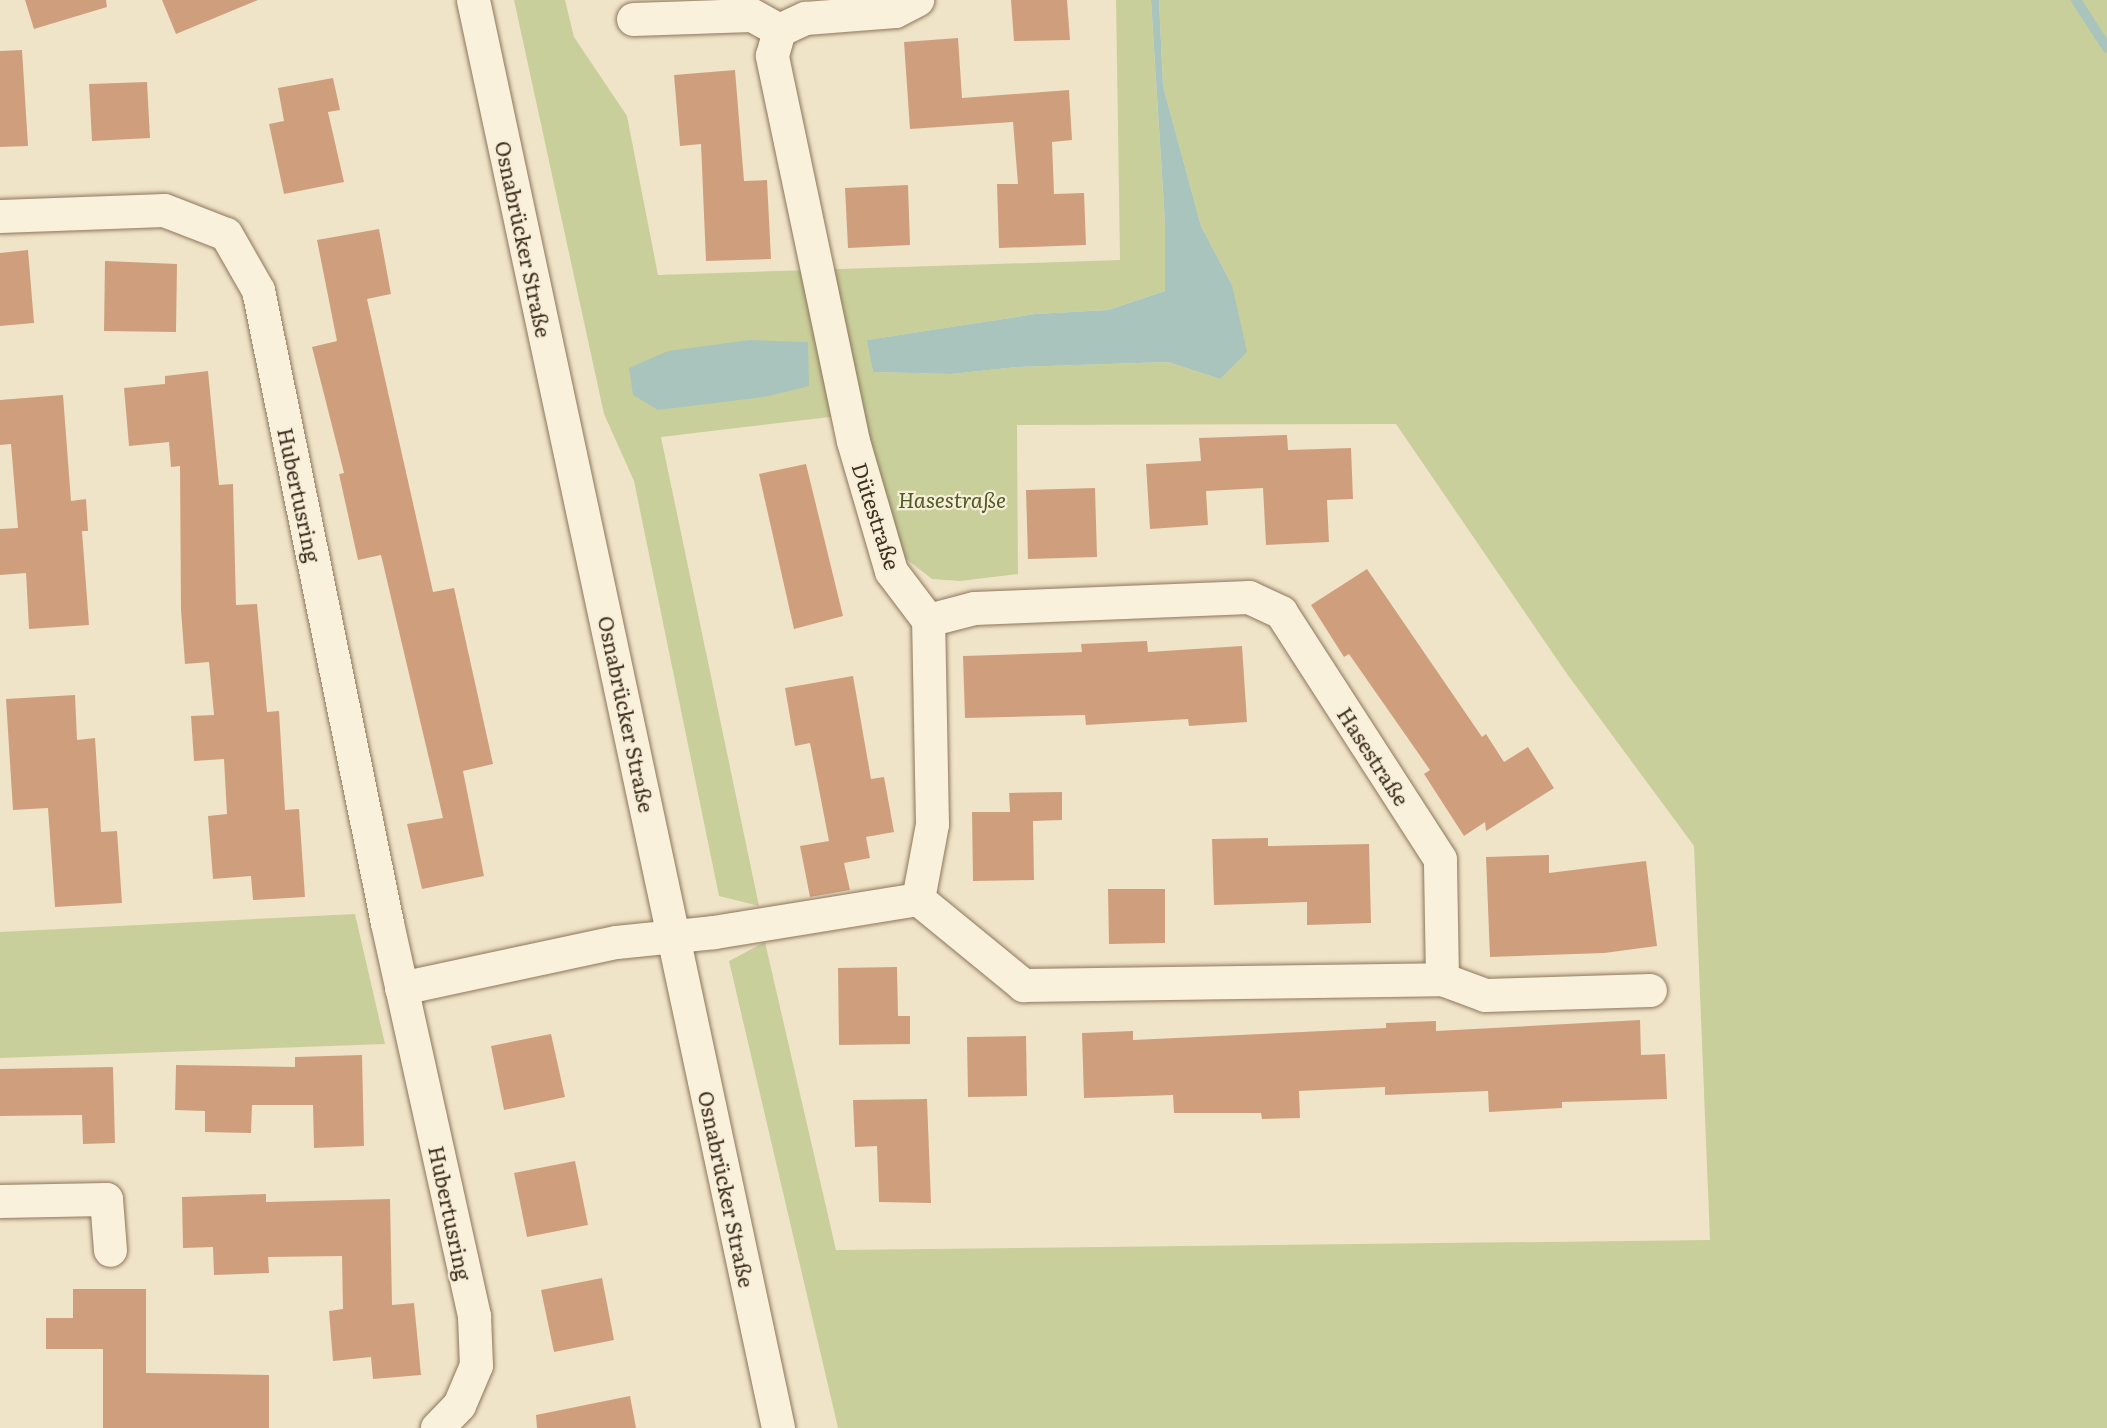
<!DOCTYPE html>
<meta charset="utf-8">
<style>
body{margin:0}
#map{position:relative;width:2107px;height:1428px;overflow:hidden;background:#f0e4c8;font-family:Literata,serif}
div>[style]{position:absolute}
.green>*{inset:0;background:#c9cf9b}
.water>*{inset:0;background:#a9c4bc}
.stream>*{height:10px;margin:-5px;padding:0 5px;transform-origin:5px;border-radius:5px;background:#a9c4bc}
.building>*{inset:0;background:#cf9f7d}
.roads{filter:drop-shadow(0 0 2px #8d765c) drop-shadow(0 0 2px #8d765c)}
.minor>*{height:33px;margin:-16.5px;padding:0 16.5px;transform-origin:16.5px;border-radius:16.5px;background:#faf1dc}
span{translate:-50% -50%;white-space:nowrap;text-align:center;line-height:1.15;-webkit-text-stroke:4.5px #f7eed8;paint-order:stroke}
.street-label{font-size:21px;color:#3d2e20}
.park-label{font-size:21px;color:#4d5a26;font-style:italic}
</style>
<div id="map">
<div class="green">
<div style="clip-path:polygon(evenodd,514px 0,565px 0,574px 37px,627px 116px,658px 275px,1120px 260px,1116px 0,1151px 0,1165px 223px,1165px 291px,1108px 310px,1035px 314px,868px 340px,873px 372px,951px 374px,1017px 367px,1168px 362px,1220px 379px,1232px 285px,1201px 226px,1163px 86px,1159px 0,2107px 0,2107px 1428px,838px 1428px,729px 961px,765px 942px,836px 1250px,1710px 1240px,1694px 846px,1567px 674px,1396px 424px,1017px 425px,1018px 574px,960px 581px,932px 579px,905px 558px,880px 487px,864px 413px,661px 437px,759px 906px,719px 896px,634px 481px,604px 414px,514px 0,750px 340px,709px 401px,658px 410px,750px 340px)"></div>
<div style="clip-path:polygon(355px 914px,385px 1044px,0 1058px,0 932px)"></div>
</div>
<div class="water">
<div style="clip-path:polygon(1151px 0,1159px 0,1163px 86px,1201px 226px,1232px 285px,1247px 352px,1220px 379px,1168px 362px,1017px 367px,951px 374px,873px 372px,867px 340px,1035px 314px,1108px 310px,1165px 291px,1165px 223px)"></div>
<div style="clip-path:polygon(750px 340px,808px 342px,809px 386px,764px 397px,658px 410px,633px 395px,629px 368px,668px 351px)"></div>
</div>
<div class="stream">
<div style="left:2076px;top:0;width:57px;rotate:57.1deg"></div>
</div>
<div class="building">
<div style="clip-path:polygon(25px 0,106px 0,107px 7px,34px 29px)"></div>
<div style="clip-path:polygon(162px 0,258px 0,176px 34px)"></div>
<div style="clip-path:polygon(1011px 0,1067px 0,1070px 40px,1014px 41px)"></div>
<div style="clip-path:polygon(958px 38px,962px 98px,1069px 90px,1072px 140px,1052px 142px,1054px 194px,1084px 193px,1086px 245px,999px 248px,997px 184px,1018px 184px,1013px 122px,910px 129px,904px 42px)"></div>
<div style="clip-path:polygon(22px 50px,28px 146px,0 147px,0 51px)"></div>
<div style="clip-path:polygon(735px 70px,744px 181px,767px 180px,771px 259px,706px 261px,701px 144px,680px 146px,674px 75px)"></div>
<div style="clip-path:polygon(333px 78px,340px 110px,328px 112px,344px 182px,284px 194px,269px 124px,284px 121px,278px 88px)"></div>
<div style="clip-path:polygon(147px 82px,150px 138px,92px 141px,89px 84px)"></div>
<div style="clip-path:polygon(908px 185px,910px 245px,848px 248px,845px 188px)"></div>
<div style="clip-path:polygon(379px 229px,391px 294px,367px 299px,433px 592px,454px 588px,493px 764px,463px 771px,484px 876px,422px 889px,407px 824px,443px 818px,381px 555px,358px 560px,339px 474px,344px 473px,312px 347px,337px 341px,317px 240px)"></div>
<div style="clip-path:polygon(28px 250px,34px 323px,0 326px,0 253px)"></div>
<div style="clip-path:polygon(105px 261px,177px 264px,176px 332px,104px 331px)"></div>
<div style="clip-path:polygon(208px 371px,219px 485px,233px 484px,236px 605px,257px 604px,267px 712px,279px 711px,285px 810px,299px 809px,305px 897px,253px 900px,251px 876px,213px 879px,208px 816px,227px 814px,224px 759px,194px 761px,191px 716px,214px 715px,209px 662px,185px 664px,181px 610px,180px 466px,171px 467px,169px 442px,129px 446px,124px 388px,165px 384px,165px 376px)"></div>
<div style="clip-path:polygon(63px 395px,71px 501px,86px 499px,88px 531px,82px 531px,89px 625px,29px 629px,26px 573px,0 575px,0 529px,18px 528px,11px 444px,0 445px,0 400px)"></div>
<div style="clip-path:polygon(1287px 435px,1288px 450px,1351px 448px,1353px 499px,1327px 500px,1329px 542px,1266px 545px,1263px 488px,1206px 491px,1208px 525px,1150px 529px,1146px 464px,1201px 461px,1199px 438px)"></div>
<div style="clip-path:polygon(806px 464px,843px 616px,794px 629px,759px 474px)"></div>
<div style="clip-path:polygon(1095px 488px,1097px 557px,1028px 559px,1026px 490px)"></div>
<div style="clip-path:polygon(1367px 569px,1482px 737px,1486px 734px,1504px 762px,1528px 747px,1554px 788px,1486px 831px,1485px 822px,1464px 836px,1424px 774px,1430px 770px,1349px 654px,1344px 657px,1311px 605px)"></div>
<div style="clip-path:polygon(1147px 641px,1148px 652px,1242px 646px,1247px 722px,1189px 726px,1188px 719px,1086px 725px,1085px 715px,965px 718px,963px 656px,1082px 652px,1081px 644px)"></div>
<div style="clip-path:polygon(853px 676px,871px 779px,884px 777px,894px 832px,866px 837px,870px 858px,844px 863px,850px 890px,810px 897px,800px 846px,829px 841px,810px 743px,795px 746px,785px 688px)"></div>
<div style="clip-path:polygon(75px 695px,77px 740px,95px 738px,101px 832px,117px 831px,122px 903px,55px 907px,48px 808px,13px 810px,6px 699px)"></div>
<div style="clip-path:polygon(1062px 792px,1062px 820px,1033px 821px,1034px 880px,973px 881px,972px 812px,1010px 812px,1009px 793px)"></div>
<div style="clip-path:polygon(1268px 838px,1268px 846px,1369px 844px,1371px 923px,1307px 925px,1307px 902px,1214px 905px,1212px 839px)"></div>
<div style="clip-path:polygon(1549px 855px,1549px 873px,1646px 861px,1657px 946px,1604px 953px,1490px 957px,1486px 857px)"></div>
<div style="clip-path:polygon(1108px 889px,1165px 889px,1165px 943px,1109px 944px)"></div>
<div style="clip-path:polygon(897px 967px,898px 1016px,910px 1016px,910px 1044px,839px 1045px,838px 968px)"></div>
<div style="clip-path:polygon(1640px 1020px,1641px 1055px,1665px 1054px,1667px 1099px,1562px 1102px,1562px 1108px,1489px 1112px,1488px 1091px,1385px 1095px,1385px 1087px,1299px 1091px,1300px 1118px,1262px 1119px,1261px 1113px,1174px 1113px,1173px 1095px,1084px 1098px,1082px 1033px,1133px 1031px,1133px 1040px,1386px 1028px,1386px 1023px,1436px 1021px,1436px 1031px)"></div>
<div style="clip-path:polygon(551px 1034px,565px 1097px,504px 1110px,491px 1046px)"></div>
<div style="clip-path:polygon(1026px 1036px,1027px 1096px,968px 1097px,967px 1037px)"></div>
<div style="clip-path:polygon(362px 1055px,364px 1146px,314px 1148px,313px 1105px,252px 1105px,251px 1133px,205px 1132px,205px 1111px,175px 1110px,176px 1065px,295px 1067px,295px 1057px)"></div>
<div style="clip-path:polygon(113px 1067px,115px 1143px,83px 1144px,82px 1115px,0 1116px,0 1069px)"></div>
<div style="clip-path:polygon(927px 1099px,931px 1203px,879px 1202px,877px 1146px,855px 1147px,853px 1100px)"></div>
<div style="clip-path:polygon(575px 1161px,588px 1225px,527px 1237px,514px 1173px)"></div>
<div style="clip-path:polygon(266px 1194px,266px 1202px,390px 1199px,392px 1305px,414px 1303px,421px 1375px,373px 1379px,371px 1357px,333px 1361px,329px 1311px,343px 1309px,342px 1256px,268px 1257px,269px 1273px,214px 1275px,213px 1247px,183px 1248px,182px 1197px)"></div>
<div style="clip-path:polygon(602px 1278px,614px 1340px,554px 1352px,541px 1290px)"></div>
<div style="clip-path:polygon(73px 1289px,146px 1289px,146px 1373px,269px 1375px,269px 1428px,103px 1428px,103px 1349px,46px 1349px,46px 1318px,73px 1318px)"></div>
<div style="clip-path:polygon(630px 1396px,636px 1428px,537px 1428px,536px 1415px)"></div>
</div>
<div class="roads">
<div class="minor">
<div style="left:473px;top:0;width:1460px;rotate:77.94deg"></div>
<div style="left:633px;top:19px;width:119px;rotate:-1.9deg"></div>
<div style="left:752px;top:15px;width:31px;rotate:29deg"></div>
<div style="left:0;top:216px;width:164px;rotate:-2.1deg"></div>
<div style="left:164px;top:210px;width:66px;rotate:21.2deg"></div>
<div style="left:226px;top:234px;width:64px;rotate:60.3deg"></div>
<div style="left:258px;top:290px;width:646px;rotate:78.48deg"></div>
<div style="left:387px;top:923px;width:403px;rotate:77.5deg"></div>
<div style="left:474px;top:1316px;width:49px;rotate:87.7deg"></div>
<div style="left:476px;top:1365px;width:43px;rotate:113deg"></div>
<div style="left:459px;top:1405px;width:32px;rotate:134deg"></div>
<div style="left:918px;top:899px;width:136px;rotate:39.3deg"></div>
<div style="left:1023px;top:985px;width:419px;rotate:-0.8deg"></div>
<div style="left:1442px;top:979px;width:120px;rotate:-91deg"></div>
<div style="left:1440px;top:859px;width:294px;rotate:-122.8deg"></div>
<div style="left:1281px;top:612px;width:35px;rotate:-155deg"></div>
<div style="left:1249px;top:597px;width:275px;rotate:177.7deg"></div>
<div style="left:974px;top:608px;width:48px;rotate:165.4deg"></div>
<div style="left:1442px;top:979px;width:46px;rotate:20.4deg"></div>
<div style="left:1485px;top:995px;width:165px;rotate:-1.7deg"></div>
<div style="left:401px;top:988px;width:220px;rotate:-12.1deg"></div>
<div style="left:616px;top:942px;width:99px;rotate:-5.8deg"></div>
<div style="left:714px;top:932px;width:207px;rotate:-9.2deg"></div>
<div style="left:918px;top:899px;width:76px;rotate:-79.4deg"></div>
<div style="left:932px;top:824px;width:204px;rotate:-91.1deg"></div>
<div style="left:928px;top:620px;width:61px;rotate:-127.1deg"></div>
<div style="left:891px;top:571px;width:135px;rotate:-106.3deg"></div>
<div style="left:853px;top:441px;width:394px;rotate:-101.9deg"></div>
<div style="left:772px;top:55px;width:26px;rotate:-74deg"></div>
<div style="left:779px;top:30px;width:29px;rotate:-25deg"></div>
<div style="left:805px;top:18px;width:90px;rotate:-4.4deg"></div>
<div style="left:895px;top:11px;width:25px;rotate:-27deg"></div>
<div style="left:0;top:1201px;width:106px;rotate:-1.1deg"></div>
<div style="left:106px;top:1199px;width:51px;rotate:85.5deg"></div>
</div>
</div>
<div class="street-label">
<span style="left:524px;top:239px;rotate:78deg">Osnabrücker Straße</span>
<span style="left:300px;top:495px;rotate:78deg">Hubertusring</span>
<span style="left:877px;top:516px;rotate:72deg">Dütestraße</span>
<span style="left:627px;top:714px;rotate:78deg">Osnabrücker Straße</span>
<span style="left:1374px;top:756px;rotate:57deg">Hasestraße</span>
<span style="left:727px;top:1189px;rotate:78deg">Osnabrücker Straße</span>
<span style="left:451px;top:1213px;rotate:78deg">Hubertusring</span>
</div>
<div class="park-label">
<span style="left:952px;top:499px">Hasestraße</span>
</div>
</div>
